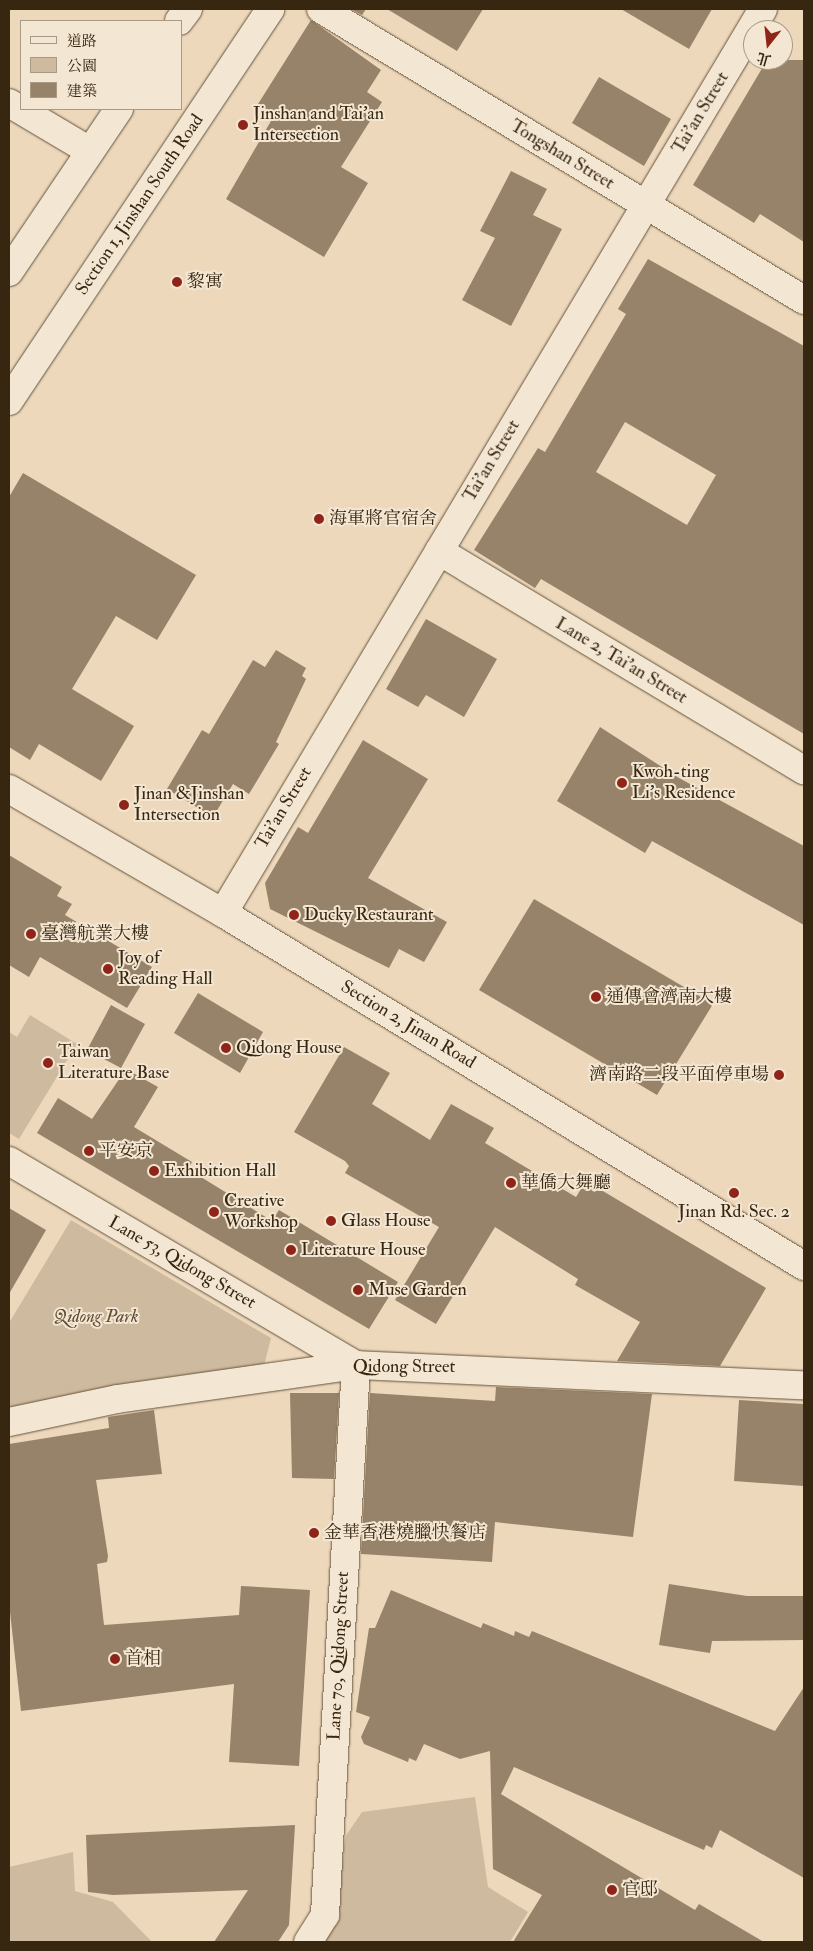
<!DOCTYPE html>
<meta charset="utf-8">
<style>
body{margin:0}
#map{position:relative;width:813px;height:1951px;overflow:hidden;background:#edd8bc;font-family:"IM FELL Double Pica","Noto Serif TC",serif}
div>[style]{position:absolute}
.green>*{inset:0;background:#ceba9f}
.building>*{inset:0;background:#968369}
.roads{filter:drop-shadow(0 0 1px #65533b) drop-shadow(0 0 1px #65533b)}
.street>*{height:28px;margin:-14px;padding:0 14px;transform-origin:14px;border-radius:14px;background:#f3e6d3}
.secondary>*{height:28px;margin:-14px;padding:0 14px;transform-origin:14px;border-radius:14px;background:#f3e6d3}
.dots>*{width:14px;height:14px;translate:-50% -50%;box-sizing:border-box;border:2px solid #f3e6d3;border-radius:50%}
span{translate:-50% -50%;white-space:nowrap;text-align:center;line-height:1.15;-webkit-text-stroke:4px #f3e6d3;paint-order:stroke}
.street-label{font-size:18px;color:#382710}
.poi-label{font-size:18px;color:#382710}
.left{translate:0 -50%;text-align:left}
.right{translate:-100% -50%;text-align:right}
.park-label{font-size:18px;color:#5e4c34;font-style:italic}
.frame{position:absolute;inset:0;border:10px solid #382710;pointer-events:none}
.legend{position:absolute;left:20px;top:20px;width:162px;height:90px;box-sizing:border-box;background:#f3e6d3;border:1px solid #a89a85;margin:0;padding:6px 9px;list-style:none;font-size:15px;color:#382710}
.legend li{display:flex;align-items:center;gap:10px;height:25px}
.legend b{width:25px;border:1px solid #a89a85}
.north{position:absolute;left:743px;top:20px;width:50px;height:50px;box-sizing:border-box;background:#f3e6d3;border:1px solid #a89a85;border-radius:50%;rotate:196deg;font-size:14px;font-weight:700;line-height:20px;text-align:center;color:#382710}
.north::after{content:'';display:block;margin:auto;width:18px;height:22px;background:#8f2418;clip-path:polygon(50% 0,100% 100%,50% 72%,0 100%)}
</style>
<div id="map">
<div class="green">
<div style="clip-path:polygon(30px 1015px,77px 1044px,19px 1139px,9px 1133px,9px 1032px,17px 1037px)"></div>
<div style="clip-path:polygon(71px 1220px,271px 1338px,264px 1366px,184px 1375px,9px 1409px,9px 1323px)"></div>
<div style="clip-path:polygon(475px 1797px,488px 1887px,528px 1912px,510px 1942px,324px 1942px,337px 1920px,345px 1837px,362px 1812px)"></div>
<div style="clip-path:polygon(73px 1852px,75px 1891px,113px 1902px,152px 1942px,9px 1942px,9px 1867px)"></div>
</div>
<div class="building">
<div style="clip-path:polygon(351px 9px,366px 9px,362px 15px)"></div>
<div style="clip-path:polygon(387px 9px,483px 9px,457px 51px)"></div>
<div style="clip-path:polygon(621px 9px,712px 9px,689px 49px)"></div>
<div style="clip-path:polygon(311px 20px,381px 70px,367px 92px,382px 102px,341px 167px,368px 183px,324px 257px,226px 199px,275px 114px,258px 104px)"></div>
<div style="clip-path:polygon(767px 60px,804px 60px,804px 242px,760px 214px,754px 223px,693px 185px)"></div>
<div style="clip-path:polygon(599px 77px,671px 119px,644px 166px,572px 123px)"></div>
<div style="clip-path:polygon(511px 171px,547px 189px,533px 215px,562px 229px,511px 326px,462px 300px,495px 238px,480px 231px)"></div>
<div style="clip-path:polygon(evenodd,648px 259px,804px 346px,804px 734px,541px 579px,535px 588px,474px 550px,538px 448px,545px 452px,626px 314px,618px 309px,648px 259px,625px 422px,716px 475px,687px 525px,596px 472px,625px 422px)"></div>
<div style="clip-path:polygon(23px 473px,196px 575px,157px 640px,116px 616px,72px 689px,134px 726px,101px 781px,39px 744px,30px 760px,9px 747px,9px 497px)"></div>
<div style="clip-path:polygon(426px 619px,497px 659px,464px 717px,426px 695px,418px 707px,386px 689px)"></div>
<div style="clip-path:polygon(276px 650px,306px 668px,302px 676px,306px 679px,276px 742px,279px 744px,249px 794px,233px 784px,213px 817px,167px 789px,202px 730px,209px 734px,253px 660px,265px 667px)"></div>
<div style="clip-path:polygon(600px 727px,679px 778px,804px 846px,804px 925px,652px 841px,645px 853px,557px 801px)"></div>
<div style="clip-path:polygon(363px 740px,428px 779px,368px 878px,447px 922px,424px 962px,399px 949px,389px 968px,270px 909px,265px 883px,298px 827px,308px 833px)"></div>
<div style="clip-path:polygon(9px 855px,62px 887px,57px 896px,72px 904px,65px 915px,152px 967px,127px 1008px,40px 957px,29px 977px,9px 965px)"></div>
<div style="clip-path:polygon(534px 899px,713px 1004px,657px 1095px,479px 990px)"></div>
<div style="clip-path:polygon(198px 993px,263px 1032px,240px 1073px,174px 1033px)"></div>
<div style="clip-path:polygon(111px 1005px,145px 1024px,121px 1068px,87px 1050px)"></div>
<div style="clip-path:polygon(344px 1047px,390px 1073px,372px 1104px,430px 1140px,451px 1104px,494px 1128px,485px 1143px,576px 1197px,586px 1181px,766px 1288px,720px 1366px,617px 1361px,640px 1322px,575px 1285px,578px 1279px,495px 1227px,436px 1324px,395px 1300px,439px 1227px,345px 1173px,349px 1166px,345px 1161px,294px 1132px)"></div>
<div style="clip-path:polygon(126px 1069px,158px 1087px,134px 1127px,192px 1162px,188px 1169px,272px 1221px,279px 1210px,398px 1282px,369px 1329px,37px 1133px,58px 1098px,92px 1119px)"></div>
<div style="clip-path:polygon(9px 1208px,46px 1230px,9px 1294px)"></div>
<div style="clip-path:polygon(496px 1387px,652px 1394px,633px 1537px,495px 1522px,492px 1562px,361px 1554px,370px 1393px,495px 1401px)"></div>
<div style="clip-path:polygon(290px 1393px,339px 1393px,334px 1479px,292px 1478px)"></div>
<div style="clip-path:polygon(739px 1400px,804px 1404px,804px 1486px,734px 1481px)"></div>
<div style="clip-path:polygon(154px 1410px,162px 1474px,96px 1480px,108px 1556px,107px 1562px,97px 1564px,104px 1625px,239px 1615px,241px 1586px,310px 1590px,299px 1766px,229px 1762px,234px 1684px,21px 1711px,9px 1603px,9px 1444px,109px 1428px,108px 1417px)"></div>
<div style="clip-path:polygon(669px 1584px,747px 1596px,804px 1596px,804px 1640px,712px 1641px,710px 1653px,659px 1645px)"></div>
<div style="clip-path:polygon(391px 1590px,481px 1628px,483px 1623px,514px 1636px,515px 1631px,529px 1637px,532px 1631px,775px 1731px,804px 1687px,804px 1878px,720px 1830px,712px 1848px,706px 1845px,704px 1850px,514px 1767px,501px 1794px,695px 1910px,699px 1904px,764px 1942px,513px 1942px,542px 1895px,493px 1869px,490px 1751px,460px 1759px,424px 1744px,416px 1761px,409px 1758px,408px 1762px,364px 1744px,361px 1737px,370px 1717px,356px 1712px,369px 1628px,375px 1628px)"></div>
<div style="clip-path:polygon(295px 1825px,289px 1925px,278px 1942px,214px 1942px,248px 1890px,113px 1895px,88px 1892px,86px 1835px)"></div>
</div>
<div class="roads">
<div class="street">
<div style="left:321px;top:9px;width:564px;rotate:31.07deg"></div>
<div style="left:9px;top:103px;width:94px;rotate:30.7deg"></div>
<div style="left:439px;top:551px;width:426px;rotate:31deg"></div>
<div style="left:223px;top:913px;width:1053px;rotate:-59.15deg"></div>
<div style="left:9px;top:1161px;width:403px;rotate:30.5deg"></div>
<div style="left:356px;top:1365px;width:551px;rotate:93.23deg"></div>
<div style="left:325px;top:1915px;width:32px;rotate:122deg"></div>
<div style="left:9px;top:1422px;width:110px;rotate:-12deg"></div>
<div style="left:117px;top:1399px;width:241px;rotate:-8.1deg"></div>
<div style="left:356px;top:1365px;width:448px;rotate:2.6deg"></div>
</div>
<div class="secondary">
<div style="left:179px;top:21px;width:15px;rotate:-53deg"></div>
<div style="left:9px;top:272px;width:197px;rotate:-56deg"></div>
<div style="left:9px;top:401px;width:471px;rotate:-56.3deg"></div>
<div style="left:9px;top:789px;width:247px;rotate:30.1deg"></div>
<div style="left:223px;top:913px;width:680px;rotate:31.28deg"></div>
</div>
</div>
<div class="dots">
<div style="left:243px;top:125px;background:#8f2418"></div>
<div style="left:177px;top:282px;background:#8f2418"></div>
<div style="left:319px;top:519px;background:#8f2418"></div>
<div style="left:622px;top:783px;background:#8f2418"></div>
<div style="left:124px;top:805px;background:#8f2418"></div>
<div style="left:294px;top:915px;background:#8f2418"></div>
<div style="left:31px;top:934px;background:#8f2418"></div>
<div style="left:108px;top:969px;background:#8f2418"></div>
<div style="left:596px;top:997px;background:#8f2418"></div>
<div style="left:226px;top:1048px;background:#8f2418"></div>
<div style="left:48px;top:1063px;background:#8f2418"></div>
<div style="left:779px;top:1075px;background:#8f2418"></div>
<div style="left:89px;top:1151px;background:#8f2418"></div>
<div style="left:154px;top:1171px;background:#8f2418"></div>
<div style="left:511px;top:1183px;background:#8f2418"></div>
<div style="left:734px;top:1193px;background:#8f2418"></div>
<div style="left:214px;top:1212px;background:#8f2418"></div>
<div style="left:331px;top:1221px;background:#8f2418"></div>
<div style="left:291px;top:1250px;background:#8f2418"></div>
<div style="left:358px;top:1290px;background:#8f2418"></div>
<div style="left:314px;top:1533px;background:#8f2418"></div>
<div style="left:115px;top:1659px;background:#8f2418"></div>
<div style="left:612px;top:1890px;background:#8f2418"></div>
</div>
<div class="street-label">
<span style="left:701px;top:113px;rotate:-59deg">Tai’an Street</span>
<span style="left:562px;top:155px;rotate:31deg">Tongshan Street</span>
<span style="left:140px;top:205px;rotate:-56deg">Section 1, Jinshan South Road</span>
<span style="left:492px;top:461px;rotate:-59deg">Tai’an Street</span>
<span style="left:621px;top:661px;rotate:31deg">Lane 2, Tai’an Street</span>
<span style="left:284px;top:808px;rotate:-59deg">Tai’an Street</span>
<span style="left:408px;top:1025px;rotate:31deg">Section 2, Jinan Road</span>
<span style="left:182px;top:1263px;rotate:30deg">Lane 53, Qidong Street</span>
<span style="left:404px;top:1367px">Qidong Street</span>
<span style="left:339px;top:1656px;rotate:-87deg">Lane 70, Qidong Street</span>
</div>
<div class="poi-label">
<span class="left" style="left:253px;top:125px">Jinshan and Tai’an<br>Intersection</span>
<span class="left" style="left:187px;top:282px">黎寓</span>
<span class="left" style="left:329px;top:519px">海軍將官宿舍</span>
<span class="left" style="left:632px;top:783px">Kwoh-ting<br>Li's Residence</span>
<span class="left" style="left:134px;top:805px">Jinan &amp;Jinshan<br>Intersection</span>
<span class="left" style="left:304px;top:915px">Ducky Restaurant</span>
<span class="left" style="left:41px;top:934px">臺灣航業大樓</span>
<span class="left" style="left:118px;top:969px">Joy of<br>Reading Hall</span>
<span class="left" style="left:606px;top:997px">通傳會濟南大樓</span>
<span class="left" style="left:236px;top:1048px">Qidong House</span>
<span class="left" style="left:58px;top:1063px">Taiwan<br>Literature Base</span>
<span class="right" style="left:769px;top:1075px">濟南路二段平面停車場</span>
<span class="left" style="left:99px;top:1151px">平安京</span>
<span class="left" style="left:164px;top:1171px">Exhibition Hall</span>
<span class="left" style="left:521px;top:1183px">華僑大舞廳</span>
<span class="left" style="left:224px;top:1212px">Creative<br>Workshop</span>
<span style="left:734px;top:1212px">Jinan Rd. Sec. 2</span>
<span class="left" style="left:341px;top:1221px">Glass House</span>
<span class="left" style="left:301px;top:1250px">Literature House</span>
<span class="left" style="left:368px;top:1290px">Muse Garden</span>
<span class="left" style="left:324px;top:1533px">金華香港燒臘快餐店</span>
<span class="left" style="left:125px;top:1659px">首相</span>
<span class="left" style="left:622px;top:1890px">官邸</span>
</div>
<div class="park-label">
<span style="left:96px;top:1317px">Qidong Park</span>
</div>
<div class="frame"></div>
<ul class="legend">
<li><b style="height:6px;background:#f3e6d3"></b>道路</li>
<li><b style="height:14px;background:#ceba9f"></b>公園</li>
<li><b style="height:14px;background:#968369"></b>建築</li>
</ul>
<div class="north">北</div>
</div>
